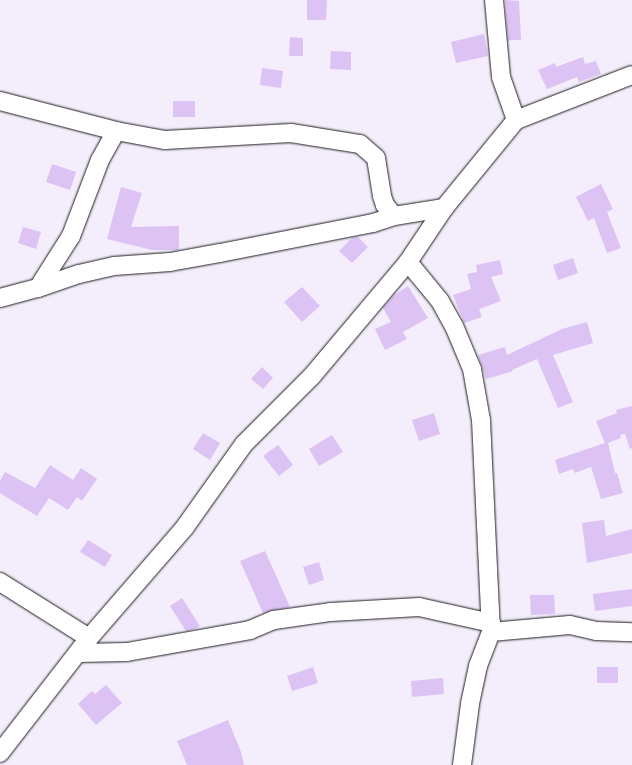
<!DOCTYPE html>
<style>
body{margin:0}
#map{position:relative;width:632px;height:765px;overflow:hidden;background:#f4edfb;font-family:Pangolin,sans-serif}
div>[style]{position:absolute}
.building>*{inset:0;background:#dcc3f3}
.roads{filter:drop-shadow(0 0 1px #1c1c1c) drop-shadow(0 0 1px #1c1c1c)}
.minor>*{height:18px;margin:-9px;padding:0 9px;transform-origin:9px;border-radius:9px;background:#fff}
span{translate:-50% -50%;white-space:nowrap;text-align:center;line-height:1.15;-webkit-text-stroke:3px #fff;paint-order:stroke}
</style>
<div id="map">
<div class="building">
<div style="clip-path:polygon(307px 0,327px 0,326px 20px,307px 20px)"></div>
<div style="clip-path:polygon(505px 0,519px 1px,521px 40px,510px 40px,508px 42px)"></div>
<div style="clip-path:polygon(484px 34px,488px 56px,456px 63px,451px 42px)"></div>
<div style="clip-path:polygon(290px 37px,303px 38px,303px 56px,289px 56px)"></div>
<div style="clip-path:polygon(331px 51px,351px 52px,351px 70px,330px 69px)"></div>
<div style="clip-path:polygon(583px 57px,585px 64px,596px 61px,601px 74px,579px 82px,577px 77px,547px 89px,538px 70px,555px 63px,556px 67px)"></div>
<div style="clip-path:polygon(262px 68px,283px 71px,281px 88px,260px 85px)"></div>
<div style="clip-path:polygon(173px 101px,195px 101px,195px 117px,173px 117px)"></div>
<div style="clip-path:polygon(52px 164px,76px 172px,70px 190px,46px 182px)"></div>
<div style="clip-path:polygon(601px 184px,613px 209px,607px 212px,621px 248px,607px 253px,594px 218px,588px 221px,576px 197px)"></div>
<div style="clip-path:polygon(121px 187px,142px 193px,131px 227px,179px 226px,179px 250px,152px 250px,107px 239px)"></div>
<div style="clip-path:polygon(23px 227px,41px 232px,36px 249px,18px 243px)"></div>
<div style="clip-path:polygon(358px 237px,368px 247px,352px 263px,339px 251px,352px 238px)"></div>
<div style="clip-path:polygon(573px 258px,578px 273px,558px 280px,553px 265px)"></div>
<div style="clip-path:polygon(500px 260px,503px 274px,491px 277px,501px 301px,479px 309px,482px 317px,464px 323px,453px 295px,471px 289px,467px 274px,477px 272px,476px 265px)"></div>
<div style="clip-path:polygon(408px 286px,428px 318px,403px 332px,407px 339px,385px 350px,375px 329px,391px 322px,383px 308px,393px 296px)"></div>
<div style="clip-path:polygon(302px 287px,320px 306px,302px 322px,284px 302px)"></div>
<div style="clip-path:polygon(587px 322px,593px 343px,553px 355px,573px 402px,558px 408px,537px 359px,512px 370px,513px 371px,486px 379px,478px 355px,505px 347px,507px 355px,562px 329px)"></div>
<div style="clip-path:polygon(262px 367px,273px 378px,263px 389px,251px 379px)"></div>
<div style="clip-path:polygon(632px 406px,632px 448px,630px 449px,625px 434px,620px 435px,621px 438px,608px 443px,615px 473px,617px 473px,623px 493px,601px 499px,591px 467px,575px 473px,573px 469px,559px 474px,555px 460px,605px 443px,596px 421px,617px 413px,616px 410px)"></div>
<div style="clip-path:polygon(434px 413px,440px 434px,419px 441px,412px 420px)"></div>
<div style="clip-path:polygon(203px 433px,220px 443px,210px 460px,193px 449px)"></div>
<div style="clip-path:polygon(332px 435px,343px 452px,319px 466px,309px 449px)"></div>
<div style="clip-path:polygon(278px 445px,293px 465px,279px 476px,263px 456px)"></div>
<div style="clip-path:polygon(50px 465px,73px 480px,81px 468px,97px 479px,82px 501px,77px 497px,68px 510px,49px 498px,37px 516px,0 493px,0 481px,5px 472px,35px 488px)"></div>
<div style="clip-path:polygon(604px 520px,606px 536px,632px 529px,632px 553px,587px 563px,582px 523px)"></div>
<div style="clip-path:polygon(88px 540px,112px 555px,105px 567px,80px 552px)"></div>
<div style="clip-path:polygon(265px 551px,290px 607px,263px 613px,240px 561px)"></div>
<div style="clip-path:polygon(319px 562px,324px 580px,309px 585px,303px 567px)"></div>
<div style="clip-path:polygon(632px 589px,632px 606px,595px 611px,593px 594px)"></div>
<div style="clip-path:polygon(530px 595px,554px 595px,555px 614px,531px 615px)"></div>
<div style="clip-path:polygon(182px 598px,200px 626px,195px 629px,186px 631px,170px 606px)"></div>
<div style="clip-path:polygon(313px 667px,318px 683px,292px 691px,287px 676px)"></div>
<div style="clip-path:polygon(597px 667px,618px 667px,618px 683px,597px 683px)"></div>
<div style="clip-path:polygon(443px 678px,444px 694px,412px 697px,411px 681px)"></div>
<div style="clip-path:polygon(106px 685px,122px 703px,96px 725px,78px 704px,92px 691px,95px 694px)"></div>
<div style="clip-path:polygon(228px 720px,241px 752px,244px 765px,187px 765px,177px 741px)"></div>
</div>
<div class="roads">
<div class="minor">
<div style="left:494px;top:0;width:77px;rotate:84.8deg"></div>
<div style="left:501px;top:77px;width:46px;rotate:70.8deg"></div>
<div style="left:0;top:101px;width:120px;rotate:14.5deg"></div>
<div style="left:116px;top:131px;width:50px;rotate:10.4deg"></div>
<div style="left:165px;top:140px;width:126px;rotate:-3.2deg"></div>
<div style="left:291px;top:133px;width:70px;rotate:9.1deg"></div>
<div style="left:360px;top:144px;width:21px;rotate:41deg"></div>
<div style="left:376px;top:158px;width:38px;rotate:81deg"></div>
<div style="left:382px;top:196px;width:9px;rotate:72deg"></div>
<div style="left:385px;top:205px;width:14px;rotate:51deg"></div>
<div style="left:408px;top:262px;width:50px;rotate:50.6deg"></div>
<div style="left:440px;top:301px;width:29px;rotate:61deg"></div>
<div style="left:454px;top:326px;width:47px;rotate:67.3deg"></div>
<div style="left:472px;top:369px;width:52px;rotate:80deg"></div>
<div style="left:481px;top:420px;width:212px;rotate:87.3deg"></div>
<div style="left:491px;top:632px;width:36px;rotate:111deg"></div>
<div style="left:478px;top:666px;width:39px;rotate:102deg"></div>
<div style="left:470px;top:704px;width:62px;rotate:97.5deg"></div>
<div style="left:38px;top:288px;width:62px;rotate:-57.6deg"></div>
<div style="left:71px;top:236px;width:81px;rotate:-69.1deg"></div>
<div style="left:100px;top:160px;width:33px;rotate:-61deg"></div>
<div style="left:0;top:298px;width:39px;rotate:-15deg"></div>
<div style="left:38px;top:288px;width:43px;rotate:-18.9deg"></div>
<div style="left:79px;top:274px;width:36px;rotate:-13deg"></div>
<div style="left:114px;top:266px;width:56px;rotate:-4.1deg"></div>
<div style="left:170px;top:262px;width:51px;rotate:-10.2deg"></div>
<div style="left:220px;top:253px;width:156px;rotate:-11.1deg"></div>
<div style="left:373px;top:223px;width:22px;rotate:-18deg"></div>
<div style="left:394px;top:216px;width:51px;rotate:-9.1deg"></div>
<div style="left:0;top:582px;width:105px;rotate:32.2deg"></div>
<div style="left:491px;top:632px;width:79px;rotate:-5.1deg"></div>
<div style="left:570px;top:625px;width:27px;rotate:13deg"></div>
<div style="left:596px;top:631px;width:36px;rotate:2deg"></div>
<div style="left:78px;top:653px;width:49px;rotate:-1.2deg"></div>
<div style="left:127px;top:652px;width:125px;rotate:-10.1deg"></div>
<div style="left:250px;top:630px;width:26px;rotate:-23deg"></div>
<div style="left:274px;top:620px;width:58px;rotate:-8deg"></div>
<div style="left:331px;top:612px;width:88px;rotate:-3.3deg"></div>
<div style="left:419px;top:607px;width:74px;rotate:12.5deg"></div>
<div style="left:0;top:753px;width:145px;rotate:-52.3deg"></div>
<div style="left:89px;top:638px;width:147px;rotate:-49.1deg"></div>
<div style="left:185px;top:527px;width:102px;rotate:-54.6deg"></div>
<div style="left:244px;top:444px;width:96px;rotate:-45deg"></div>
<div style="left:312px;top:376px;width:149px;rotate:-49.9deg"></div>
<div style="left:408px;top:262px;width:65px;rotate:-56.3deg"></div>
<div style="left:444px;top:208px;width:114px;rotate:-50.7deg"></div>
<div style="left:516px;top:120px;width:124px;rotate:-21.2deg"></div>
</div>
</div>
</div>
